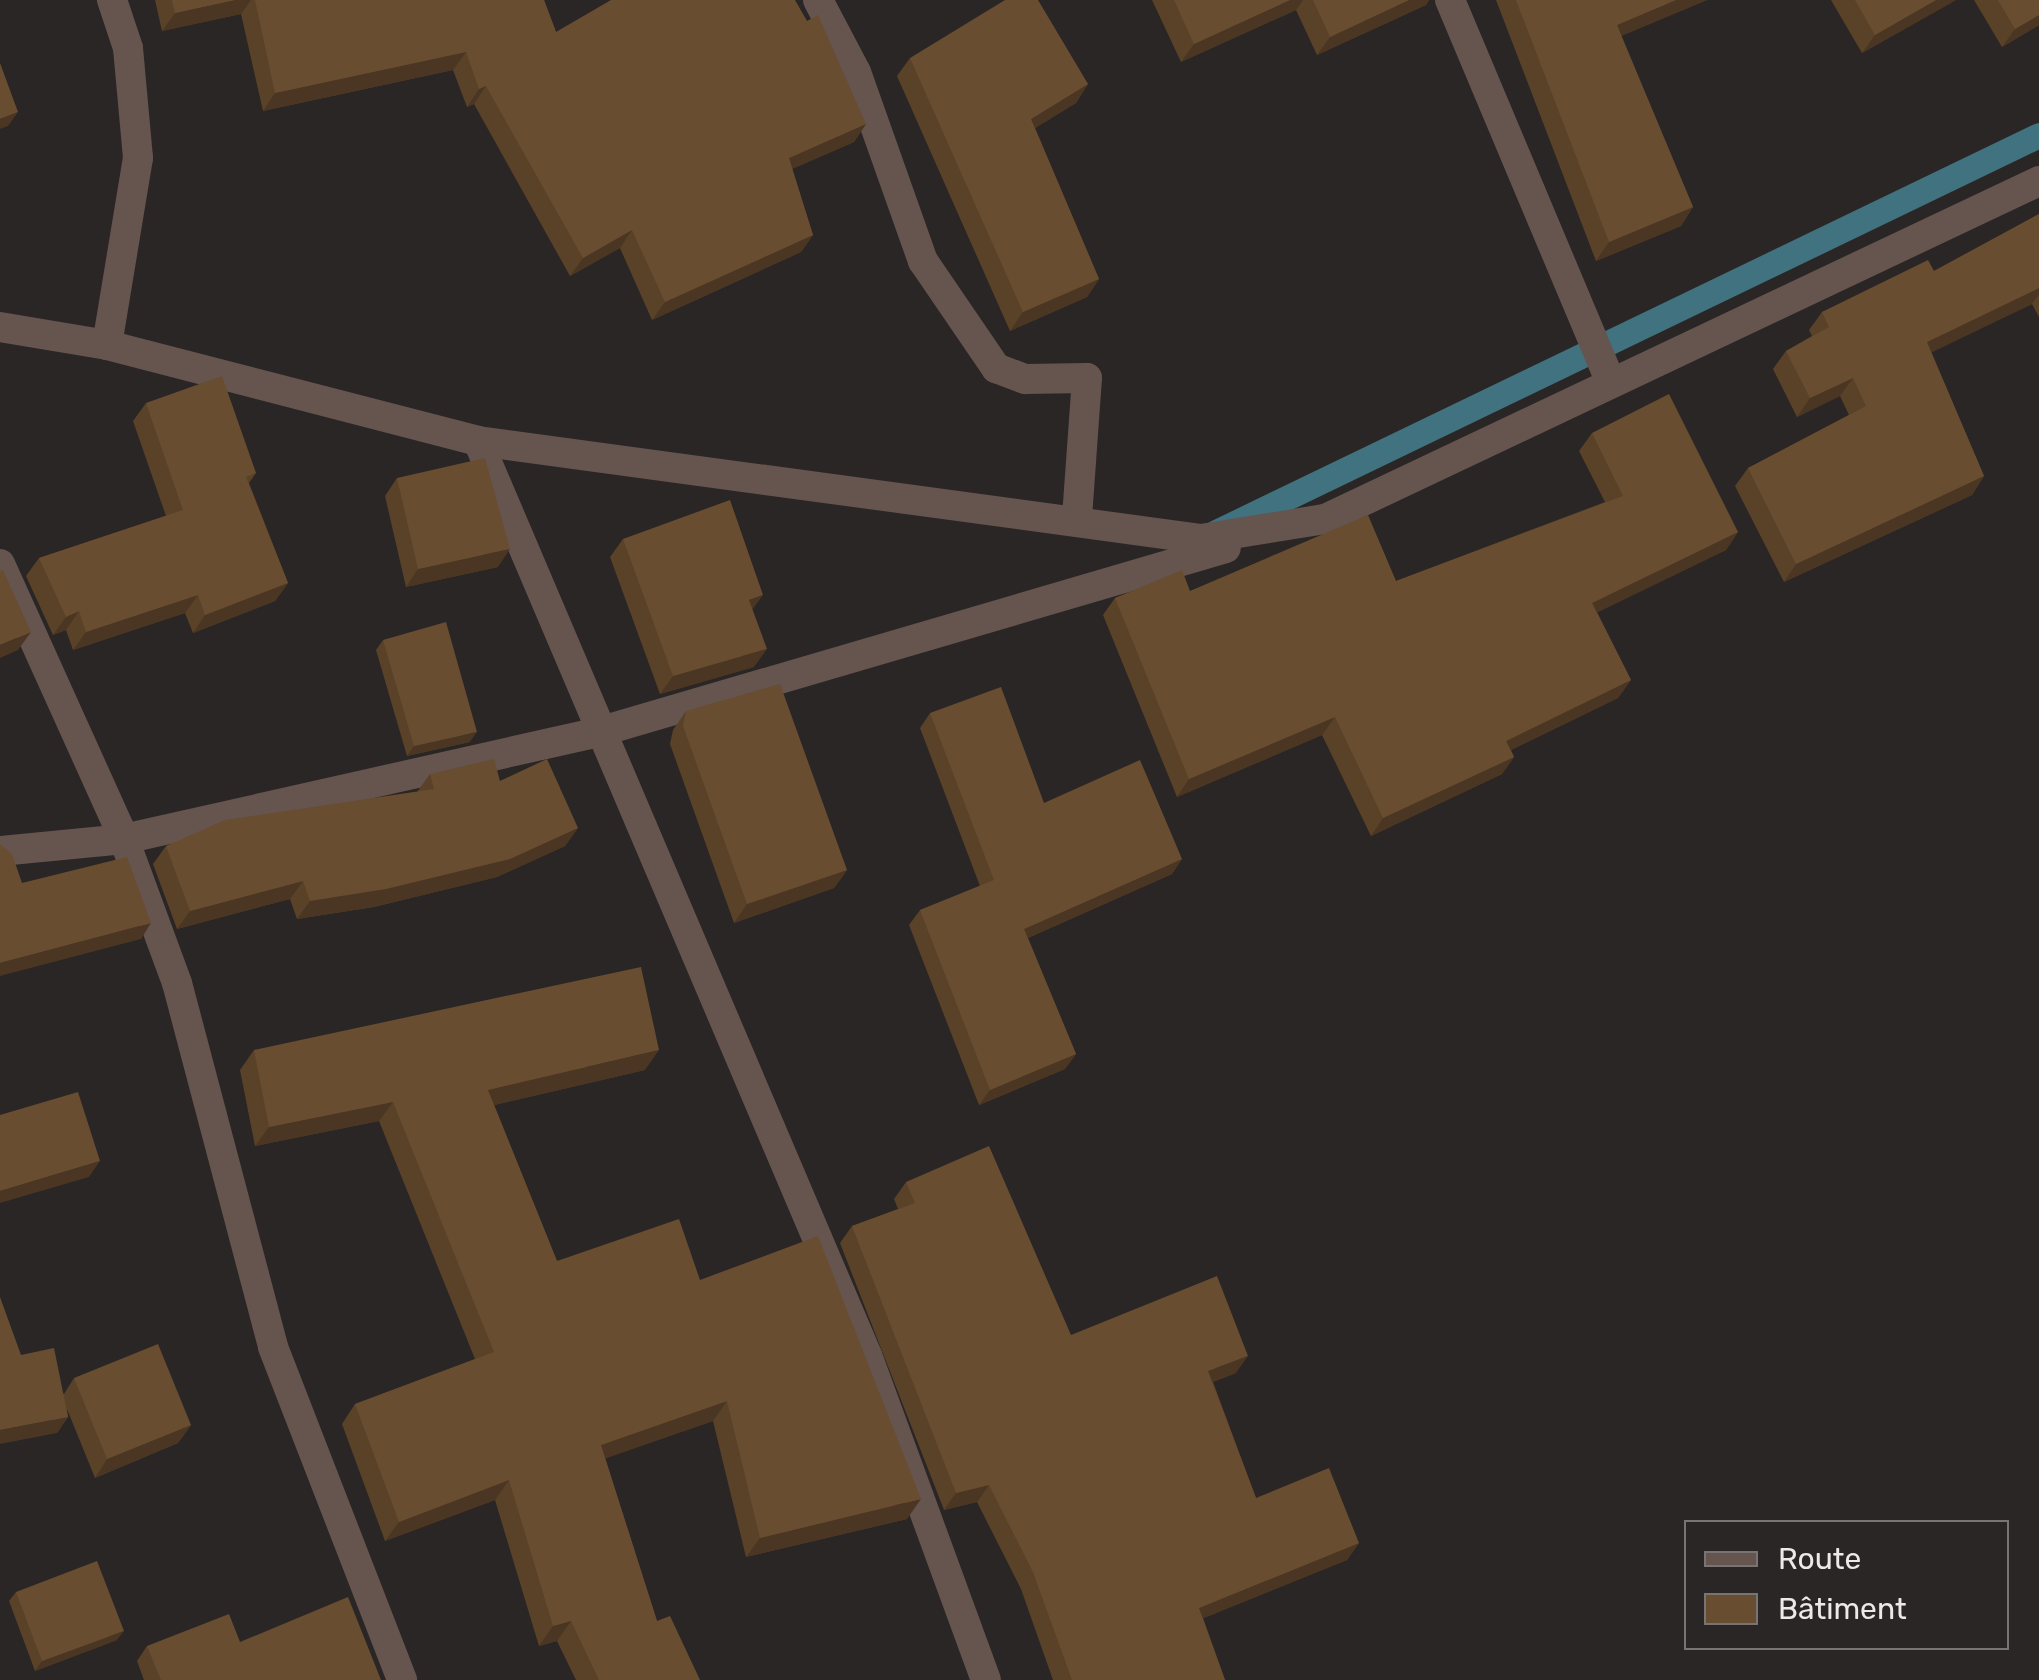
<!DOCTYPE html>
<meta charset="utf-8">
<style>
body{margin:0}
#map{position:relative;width:2039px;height:1680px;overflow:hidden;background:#2a2625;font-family:Rubik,sans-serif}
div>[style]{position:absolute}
.stream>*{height:25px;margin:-12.5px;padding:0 12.5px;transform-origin:12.5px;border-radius:12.5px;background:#41727f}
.minor>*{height:30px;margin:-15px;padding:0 15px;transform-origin:15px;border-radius:15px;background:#66544f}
.wall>*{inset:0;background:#5a4229}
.shaded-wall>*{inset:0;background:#4a3622}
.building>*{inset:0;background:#694d30}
span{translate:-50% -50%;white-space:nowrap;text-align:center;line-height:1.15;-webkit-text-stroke:10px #2a2625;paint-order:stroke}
.legend{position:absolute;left:1684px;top:1520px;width:325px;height:130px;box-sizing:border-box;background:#2a2625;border:2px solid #787473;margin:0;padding:12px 18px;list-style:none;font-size:30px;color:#eceae9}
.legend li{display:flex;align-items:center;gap:20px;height:50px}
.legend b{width:50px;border:2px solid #787473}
</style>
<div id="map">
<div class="stream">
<div style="left:1216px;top:532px;width:914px;rotate:-25.75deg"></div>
</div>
<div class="minor">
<div style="left:818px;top:0;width:81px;rotate:62.2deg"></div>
<div style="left:856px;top:72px;width:201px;rotate:70.5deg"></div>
<div style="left:923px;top:261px;width:130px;rotate:55.7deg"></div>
<div style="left:996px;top:368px;width:31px;rotate:21deg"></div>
<div style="left:1025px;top:379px;width:62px;rotate:-0.9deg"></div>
<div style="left:1087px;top:378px;width:140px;rotate:94.1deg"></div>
<div style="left:1450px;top:0;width:412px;rotate:67.2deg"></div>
<div style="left:0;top:327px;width:109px;rotate:9.5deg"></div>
<div style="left:107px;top:345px;width:383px;rotate:14.5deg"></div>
<div style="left:478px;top:441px;width:730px;rotate:7.72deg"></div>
<div style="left:1201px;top:539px;width:126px;rotate:-9.2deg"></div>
<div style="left:1325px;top:519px;width:790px;rotate:-25.33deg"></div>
<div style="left:107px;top:345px;width:190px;rotate:-80.6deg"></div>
<div style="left:138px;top:158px;width:110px;rotate:-95.2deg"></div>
<div style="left:128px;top:48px;width:51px;rotate:-108.4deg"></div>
<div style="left:478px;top:441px;width:993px;rotate:66.95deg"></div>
<div style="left:867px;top:1355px;width:346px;rotate:69.9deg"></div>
<div style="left:0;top:564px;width:302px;rotate:65.7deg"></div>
<div style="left:124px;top:839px;width:153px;rotate:69.8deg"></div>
<div style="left:177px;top:983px;width:376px;rotate:75.2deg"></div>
<div style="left:273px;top:1347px;width:357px;rotate:68.8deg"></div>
<div style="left:0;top:851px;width:125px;rotate:-5.5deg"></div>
<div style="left:124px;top:839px;width:490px;rotate:-12.7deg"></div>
<div style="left:602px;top:731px;width:650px;rotate:-16.34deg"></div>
</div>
<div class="wall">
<div style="clip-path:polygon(155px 0,544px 0,556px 32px,866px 124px,854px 142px,792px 169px,813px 235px,801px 252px,652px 320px,620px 248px,570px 276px,474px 104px,467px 107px,453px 70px,263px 111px,241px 14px,162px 31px)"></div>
<div style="clip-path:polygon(1152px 0,1429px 0,1426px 5px,1317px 55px,1296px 10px,1181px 62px)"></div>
<div style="clip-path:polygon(1496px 0,1707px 0,1621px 36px,1693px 207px,1681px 226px,1596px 261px)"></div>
<div style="clip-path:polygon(1831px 0,1956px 0,1862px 53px)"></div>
<div style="clip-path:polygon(1974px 0,2039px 0,2039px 25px,2002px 47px)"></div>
<div style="clip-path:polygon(910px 58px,1088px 84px,1076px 103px,1035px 128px,1099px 279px,1087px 297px,1010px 331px,897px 76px)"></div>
<div style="clip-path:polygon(2039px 214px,2039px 317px,2032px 304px,1931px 352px,1984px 476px,1972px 495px,1784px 582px,1735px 486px,1748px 468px,1849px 415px,1840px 396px,1797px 417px,1773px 369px,1786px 351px,1812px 336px,1809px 330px,1822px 312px,1934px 271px)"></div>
<div style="clip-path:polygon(146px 403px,256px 473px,249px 483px,288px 583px,275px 601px,193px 633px,185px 613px,73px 650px,66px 630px,53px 635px,26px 576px,39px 558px,166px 516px,133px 421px)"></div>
<div style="clip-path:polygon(1592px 433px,1738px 532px,1726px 550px,1597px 612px,1631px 680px,1618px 698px,1511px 750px,1514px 757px,1502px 774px,1371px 836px,1322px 735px,1177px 797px,1103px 615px,1115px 598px,1190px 591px,1396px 581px,1605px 502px,1579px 451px)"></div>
<div style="clip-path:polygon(397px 478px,498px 567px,406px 587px,385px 496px)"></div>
<div style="clip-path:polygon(623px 539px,754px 667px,660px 694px,610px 557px)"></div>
<div style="clip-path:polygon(383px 640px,470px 742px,407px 756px,376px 650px)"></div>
<div style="clip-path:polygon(686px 711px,847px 870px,834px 888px,734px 923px,670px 744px,673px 730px)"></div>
<div style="clip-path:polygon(930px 713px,1044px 803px,1182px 859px,1172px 874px,1028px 938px,1076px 1054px,1065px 1069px,979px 1105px,909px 925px,920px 910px,980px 886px,920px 728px)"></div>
<div style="clip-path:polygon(430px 774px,500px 781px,578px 828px,565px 846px,497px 877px,374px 907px,297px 919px,290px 899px,177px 929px,153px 864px,166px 846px,417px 792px)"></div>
<div style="clip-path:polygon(254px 1050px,645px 1070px,494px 1105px,557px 1261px,700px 1280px,907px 1519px,746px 1557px,713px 1421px,605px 1458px,657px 1621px,700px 1680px,576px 1680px,557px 1641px,539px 1646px,495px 1500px,385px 1541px,342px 1424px,355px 1404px,475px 1359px,379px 1121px,255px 1146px,240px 1070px)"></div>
<div style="clip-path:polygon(906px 1182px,1071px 1335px,1236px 1373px,1213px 1382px,1256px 1498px,1359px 1543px,1347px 1560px,1203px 1618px,1225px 1680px,1053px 1680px,1021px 1589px,977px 1502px,944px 1510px,840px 1243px,852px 1226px,898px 1209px,894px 1199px)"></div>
<div style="clip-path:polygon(21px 1355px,64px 1394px,74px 1378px,191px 1425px,178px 1443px,95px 1478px,67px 1409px,68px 1417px,57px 1433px)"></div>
<div style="clip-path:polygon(16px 1592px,117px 1640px,35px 1671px,9px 1601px)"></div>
<div style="clip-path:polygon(240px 1642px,381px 1680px,144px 1680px,137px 1661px,147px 1646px)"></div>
</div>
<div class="shaded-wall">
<div style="clip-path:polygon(235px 0,251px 0,241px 14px,162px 31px,175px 13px)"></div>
<div style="clip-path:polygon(1290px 0,1303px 0,1296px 10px,1181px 62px,1194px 44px)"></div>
<div style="clip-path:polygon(1409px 0,1429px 0,1426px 5px,1317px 55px,1330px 37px)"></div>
<div style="clip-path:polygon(1676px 0,1707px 0,1604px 43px,1617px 25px)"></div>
<div style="clip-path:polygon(1936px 0,1956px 0,1862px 53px,1875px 35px)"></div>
<div style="clip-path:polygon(2039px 15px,2039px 25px,2002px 47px,2015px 29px)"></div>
<div style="clip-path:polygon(466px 52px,453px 70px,263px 111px,275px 93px)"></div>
<div style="clip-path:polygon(1088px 84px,1076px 103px,1019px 138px,1031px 119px)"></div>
<div style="clip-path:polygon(486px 86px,474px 104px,467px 107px,479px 89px)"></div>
<div style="clip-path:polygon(18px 112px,8px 126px,0 129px,0 119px)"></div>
<div style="clip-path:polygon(866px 124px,854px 142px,776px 176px,789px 158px)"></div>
<div style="clip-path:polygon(1693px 207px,1681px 226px,1596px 261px,1609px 242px)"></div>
<div style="clip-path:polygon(632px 230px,620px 248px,570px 276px,583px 258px)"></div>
<div style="clip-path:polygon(813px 235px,801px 252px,652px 320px,665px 302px)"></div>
<div style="clip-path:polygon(1099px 279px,1087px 297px,1010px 331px,1023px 312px)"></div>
<div style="clip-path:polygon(2039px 288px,2039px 294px,2032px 304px,1914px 361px,1927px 342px)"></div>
<div style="clip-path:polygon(1853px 378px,1840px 396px,1797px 417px,1810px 398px)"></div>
<div style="clip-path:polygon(1984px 476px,1972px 495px,1784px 582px,1796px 564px)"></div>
<div style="clip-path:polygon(1738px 532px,1726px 550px,1580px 621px,1592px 603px)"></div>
<div style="clip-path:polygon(510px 549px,498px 567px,406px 587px,418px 569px)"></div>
<div style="clip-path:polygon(288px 583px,275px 601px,193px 633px,205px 615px)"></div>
<div style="clip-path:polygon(198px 595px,185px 613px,73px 650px,86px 632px)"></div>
<div style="clip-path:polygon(763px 595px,750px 613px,749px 600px)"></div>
<div style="clip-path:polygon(79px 611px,66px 630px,53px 635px,66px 617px)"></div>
<div style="clip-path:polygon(31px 632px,18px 650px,0 658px,0 645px)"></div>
<div style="clip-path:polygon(767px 649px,754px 667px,660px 694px,673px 676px)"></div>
<div style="clip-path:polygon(1631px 680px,1618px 698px,1494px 758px,1506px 741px)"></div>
<div style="clip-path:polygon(1335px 717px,1322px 735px,1177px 797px,1189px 779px)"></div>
<div style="clip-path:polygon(477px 732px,470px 742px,407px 756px,414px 746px)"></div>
<div style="clip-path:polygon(1514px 757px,1502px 774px,1371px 836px,1383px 818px)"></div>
<div style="clip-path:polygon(578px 828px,565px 846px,497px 877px,374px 907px,297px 919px,310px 901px)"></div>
<div style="clip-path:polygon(1182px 859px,1172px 874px,1014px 944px,1024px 929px)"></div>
<div style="clip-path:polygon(847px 870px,834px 888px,734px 923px,747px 904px)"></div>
<div style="clip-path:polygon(303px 881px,290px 899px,177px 929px,190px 911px)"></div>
<div style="clip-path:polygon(151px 923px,141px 939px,0 976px,0 963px)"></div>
<div style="clip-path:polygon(659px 1050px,645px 1070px,474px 1110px,488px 1090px)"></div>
<div style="clip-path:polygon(1076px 1054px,1065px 1069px,979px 1105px,990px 1090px)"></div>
<div style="clip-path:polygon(393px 1102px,379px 1121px,255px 1146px,269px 1127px)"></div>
<div style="clip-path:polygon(100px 1161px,89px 1177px,0 1203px,0 1191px)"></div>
<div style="clip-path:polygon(1248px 1356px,1236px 1373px,1196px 1388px,1208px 1371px)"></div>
<div style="clip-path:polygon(727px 1401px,713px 1421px,587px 1465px,601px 1445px)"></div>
<div style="clip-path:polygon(68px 1417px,57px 1433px,0 1444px,0 1430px)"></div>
<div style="clip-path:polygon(191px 1425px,178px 1443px,95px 1478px,107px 1459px)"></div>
<div style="clip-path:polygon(509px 1480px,495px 1500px,385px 1541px,399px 1522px)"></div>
<div style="clip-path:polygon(989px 1485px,977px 1502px,944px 1510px,956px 1493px)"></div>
<div style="clip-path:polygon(921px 1499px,907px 1519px,746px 1557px,760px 1538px)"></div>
<div style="clip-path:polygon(1359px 1543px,1347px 1560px,1187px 1625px,1199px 1608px)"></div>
<div style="clip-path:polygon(571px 1621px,557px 1641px,539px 1646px,553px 1626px)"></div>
<div style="clip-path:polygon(124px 1631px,117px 1640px,35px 1671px,42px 1661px)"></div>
</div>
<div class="building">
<div style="clip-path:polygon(172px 0,235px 0,175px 13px)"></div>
<div style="clip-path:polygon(255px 0,544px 0,556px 32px,611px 0,795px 0,807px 21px,818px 15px,866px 124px,789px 158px,813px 235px,665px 302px,632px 230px,583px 258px,486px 86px,479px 89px,466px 52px,275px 93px)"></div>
<div style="clip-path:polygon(1005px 0,1038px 0,1088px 84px,1031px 119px,1099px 279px,1023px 312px,910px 58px)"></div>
<div style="clip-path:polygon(1174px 0,1290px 0,1194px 44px)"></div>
<div style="clip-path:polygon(1313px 0,1409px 0,1330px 37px)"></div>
<div style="clip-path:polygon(1516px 0,1676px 0,1617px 25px,1693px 207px,1609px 242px)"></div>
<div style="clip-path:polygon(1855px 0,1936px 0,1875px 35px)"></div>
<div style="clip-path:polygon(1998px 0,2039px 0,2039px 15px,2015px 29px)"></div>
<div style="clip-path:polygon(0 63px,18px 112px,0 119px)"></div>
<div style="clip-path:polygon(2039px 214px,2039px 288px,1927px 342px,1984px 476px,1796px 564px,1748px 468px,1866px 406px,1853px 378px,1810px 398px,1786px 351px,1829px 327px,1822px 312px,1928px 260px,1934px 271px)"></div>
<div style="clip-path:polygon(222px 376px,256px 473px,246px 477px,288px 583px,205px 615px,198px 595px,86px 632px,79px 611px,66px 617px,39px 558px,183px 510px,146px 403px)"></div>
<div style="clip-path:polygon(1669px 394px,1738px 532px,1592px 603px,1631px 680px,1506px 741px,1514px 757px,1383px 818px,1335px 717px,1189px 779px,1115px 598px,1182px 570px,1190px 591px,1368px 515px,1396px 581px,1623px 496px,1592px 433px)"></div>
<div style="clip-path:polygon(485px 458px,510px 549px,418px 569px,397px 478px)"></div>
<div style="clip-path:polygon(730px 500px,763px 595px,749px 600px,767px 649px,673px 676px,623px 539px)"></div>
<div style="clip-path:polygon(3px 570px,31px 632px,0 645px,0 571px)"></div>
<div style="clip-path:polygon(446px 622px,477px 732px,414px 746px,383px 640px)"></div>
<div style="clip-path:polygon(780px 684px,847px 870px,747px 904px,683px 726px,686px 711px)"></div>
<div style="clip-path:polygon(1001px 687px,1044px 803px,1140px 760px,1182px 859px,1024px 929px,1076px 1054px,990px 1090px,920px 910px,994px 880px,930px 713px)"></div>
<div style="clip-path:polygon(494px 759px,500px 781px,547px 759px,578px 828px,510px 859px,386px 889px,310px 901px,303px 881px,190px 911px,166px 846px,225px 820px,434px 789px,430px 774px)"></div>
<div style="clip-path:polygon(0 844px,12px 854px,22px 883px,127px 857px,151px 923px,0 963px)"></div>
<div style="clip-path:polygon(641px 967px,659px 1050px,488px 1090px,557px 1261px,679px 1219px,700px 1280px,818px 1236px,921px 1499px,760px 1538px,727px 1401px,601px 1445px,657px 1621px,670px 1616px,700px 1680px,599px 1680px,571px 1621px,553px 1626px,509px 1480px,399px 1522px,355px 1404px,494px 1352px,393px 1102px,269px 1127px,254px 1050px)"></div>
<div style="clip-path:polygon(78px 1092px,100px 1161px,0 1191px,0 1115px)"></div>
<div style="clip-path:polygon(989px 1146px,1071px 1335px,1217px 1276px,1248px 1356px,1208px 1371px,1256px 1498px,1329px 1468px,1359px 1543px,1199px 1608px,1225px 1680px,1072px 1680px,1033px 1572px,989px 1485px,956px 1493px,852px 1226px,915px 1203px,906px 1182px)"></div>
<div style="clip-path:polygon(0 1297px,21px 1355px,54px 1348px,68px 1417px,0 1430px)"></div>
<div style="clip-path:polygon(158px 1344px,191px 1425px,107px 1459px,74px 1378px)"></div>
<div style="clip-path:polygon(97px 1561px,124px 1631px,42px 1661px,16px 1592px)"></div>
<div style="clip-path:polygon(348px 1597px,381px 1680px,161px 1680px,147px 1646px,229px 1614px,240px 1642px)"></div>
</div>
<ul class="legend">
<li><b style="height:12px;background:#66544f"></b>Route</li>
<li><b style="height:28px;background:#694d30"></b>Bâtiment</li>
</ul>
</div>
